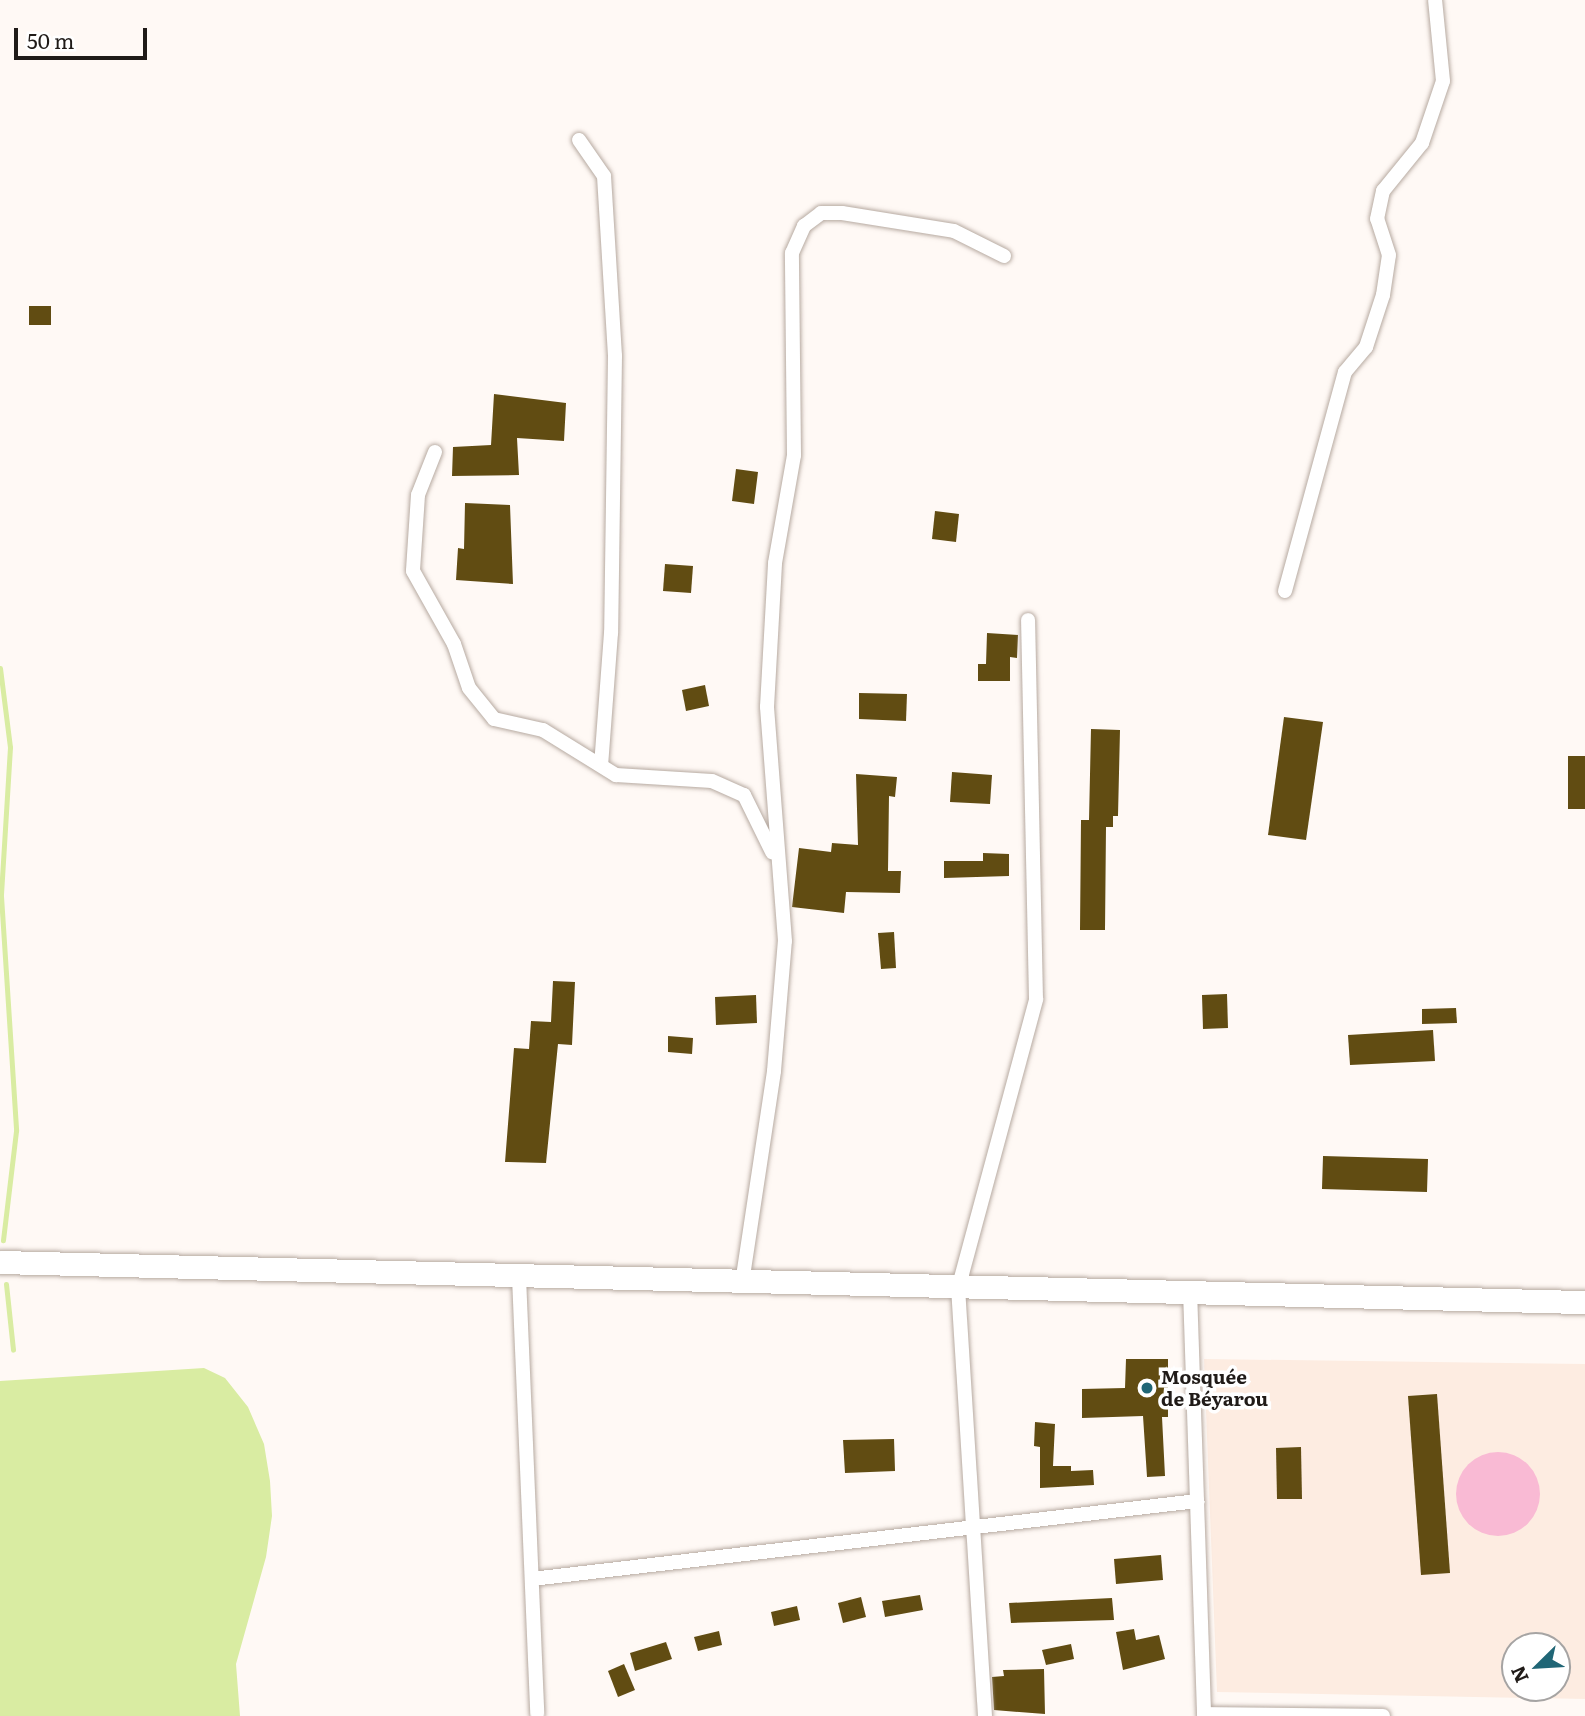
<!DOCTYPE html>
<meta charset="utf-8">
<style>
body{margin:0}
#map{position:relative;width:1585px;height:1716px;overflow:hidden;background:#fff9f5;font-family:Literata,serif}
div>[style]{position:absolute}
.built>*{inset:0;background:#fdece1}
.green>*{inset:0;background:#f9bad4}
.round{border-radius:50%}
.water>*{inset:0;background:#d9eca2}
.stream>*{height:5px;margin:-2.5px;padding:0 2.5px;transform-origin:2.5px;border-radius:2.5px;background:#d9eca2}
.building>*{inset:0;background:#614c12}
.roads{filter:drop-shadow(0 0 2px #b7aaa1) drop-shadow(0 0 2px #b7aaa1)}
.street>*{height:14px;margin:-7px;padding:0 7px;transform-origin:7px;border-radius:7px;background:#fff}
.primary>*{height:23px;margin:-11.5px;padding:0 11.5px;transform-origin:11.5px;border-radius:11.5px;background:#fff}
.dots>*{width:19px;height:19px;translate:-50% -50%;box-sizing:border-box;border:4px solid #fff;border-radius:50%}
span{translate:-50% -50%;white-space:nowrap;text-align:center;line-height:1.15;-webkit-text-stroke:7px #fff;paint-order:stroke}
.poi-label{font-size:19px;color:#201b18;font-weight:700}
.left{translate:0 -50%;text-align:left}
.north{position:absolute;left:1501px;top:1632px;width:70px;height:70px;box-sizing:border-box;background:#fff;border:2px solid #a6a4a3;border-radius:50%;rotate:246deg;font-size:19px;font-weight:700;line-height:28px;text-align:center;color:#201b18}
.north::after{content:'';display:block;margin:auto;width:24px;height:32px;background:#206676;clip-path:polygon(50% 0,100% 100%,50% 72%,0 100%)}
.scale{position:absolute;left:14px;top:28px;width:133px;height:32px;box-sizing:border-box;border:4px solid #201b18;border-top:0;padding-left:9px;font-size:21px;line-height:24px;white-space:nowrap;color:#201b18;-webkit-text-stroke:5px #fff;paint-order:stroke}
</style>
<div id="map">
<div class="built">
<div style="clip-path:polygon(evenodd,1204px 1359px,1585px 1364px,1585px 1699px,1217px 1692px,1204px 1359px,1515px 1646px,1557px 1646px,1557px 1688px,1515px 1688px,1515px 1646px)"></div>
</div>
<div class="green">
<div class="round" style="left:1456px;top:1452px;width:84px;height:84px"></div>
</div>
<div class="water">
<div style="clip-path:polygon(204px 1368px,225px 1378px,248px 1407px,264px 1444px,270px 1481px,272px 1516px,266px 1557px,236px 1664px,240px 1716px,0 1716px,0 1381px)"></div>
</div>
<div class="stream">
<div style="left:0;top:668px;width:80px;rotate:82.8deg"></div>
<div style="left:10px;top:747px;width:149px;rotate:93.5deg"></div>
<div style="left:1px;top:896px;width:235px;rotate:86.3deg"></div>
<div style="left:16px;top:1131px;width:110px;rotate:96.8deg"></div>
<div style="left:6px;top:1284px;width:66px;rotate:83.9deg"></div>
</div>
<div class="building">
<div style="clip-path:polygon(29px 306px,51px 306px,51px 325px,29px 325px)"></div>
<div style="clip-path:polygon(494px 394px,566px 403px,564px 441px,517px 438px,519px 475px,452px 476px,453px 447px,491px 445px)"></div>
<div style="clip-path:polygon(736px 469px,758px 472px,754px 504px,732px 501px)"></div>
<div style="clip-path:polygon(465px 503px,510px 505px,513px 584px,456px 580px,458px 548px,464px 549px)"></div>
<div style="clip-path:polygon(935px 511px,959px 514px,956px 542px,932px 539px)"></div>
<div style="clip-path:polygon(665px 564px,693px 566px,691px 593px,663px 591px)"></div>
<div style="clip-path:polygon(987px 633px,1018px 635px,1017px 658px,1010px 657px,1010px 681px,978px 681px,978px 664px,986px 664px)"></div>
<div style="clip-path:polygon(705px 685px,709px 706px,686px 711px,682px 690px)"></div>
<div style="clip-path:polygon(859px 693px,907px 694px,906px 721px,859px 719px)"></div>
<div style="clip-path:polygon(1284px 717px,1323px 722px,1306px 840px,1268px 835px)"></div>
<div style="clip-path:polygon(1091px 729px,1120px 730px,1118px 816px,1113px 816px,1113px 827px,1106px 827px,1105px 930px,1080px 930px,1081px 820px,1089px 820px)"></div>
<div style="clip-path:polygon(1568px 756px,1585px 756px,1585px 809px,1568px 809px)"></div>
<div style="clip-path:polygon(952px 772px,992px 775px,990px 804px,950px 802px)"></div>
<div style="clip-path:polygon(856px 774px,897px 777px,895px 797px,889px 796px,888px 871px,901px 871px,900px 893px,846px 892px,844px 913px,792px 907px,799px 848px,831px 852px,832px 843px,858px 845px)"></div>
<div style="clip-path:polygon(983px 853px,1009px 854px,1009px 876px,944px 878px,944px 861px,983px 861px)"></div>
<div style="clip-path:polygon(894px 932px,896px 968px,881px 969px,878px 933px)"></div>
<div style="clip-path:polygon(553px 981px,575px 982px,572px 1045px,558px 1044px,546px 1163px,505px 1162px,514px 1048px,529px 1049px,531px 1021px,551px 1022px)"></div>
<div style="clip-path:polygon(1227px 994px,1228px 1028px,1203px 1029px,1202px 995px)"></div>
<div style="clip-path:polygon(756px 995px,757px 1023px,716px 1025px,715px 997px)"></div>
<div style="clip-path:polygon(1456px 1008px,1457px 1023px,1422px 1024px,1422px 1009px)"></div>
<div style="clip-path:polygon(1433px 1030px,1435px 1061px,1350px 1065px,1348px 1035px)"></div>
<div style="clip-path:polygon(668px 1036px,693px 1038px,692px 1054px,668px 1052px)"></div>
<div style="clip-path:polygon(1323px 1156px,1428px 1159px,1427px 1192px,1322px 1189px)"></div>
<div style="clip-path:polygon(1126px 1359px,1168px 1359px,1168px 1417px,1162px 1417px,1165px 1476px,1147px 1477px,1143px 1416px,1082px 1418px,1082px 1389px,1125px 1388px)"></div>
<div style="clip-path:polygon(1437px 1394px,1450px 1573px,1421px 1575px,1408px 1396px)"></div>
<div style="clip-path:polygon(1035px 1422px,1055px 1424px,1053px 1466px,1071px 1466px,1071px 1471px,1093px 1470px,1094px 1485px,1040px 1488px,1040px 1447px,1034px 1446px)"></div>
<div style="clip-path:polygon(894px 1439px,895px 1471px,845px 1473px,843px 1440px)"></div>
<div style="clip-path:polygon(1301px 1447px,1302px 1499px,1277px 1499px,1276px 1448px)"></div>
<div style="clip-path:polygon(1161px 1555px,1163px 1580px,1116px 1584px,1114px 1559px)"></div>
<div style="clip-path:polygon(920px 1595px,923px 1610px,885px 1617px,882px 1601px)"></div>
<div style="clip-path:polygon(861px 1597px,866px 1617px,843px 1623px,838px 1603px)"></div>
<div style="clip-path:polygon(1112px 1598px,1114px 1620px,1011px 1623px,1009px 1603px)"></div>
<div style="clip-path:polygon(797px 1606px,800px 1620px,774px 1626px,771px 1612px)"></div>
<div style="clip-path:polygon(1134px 1629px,1136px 1640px,1159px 1635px,1165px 1659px,1123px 1670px,1116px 1632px)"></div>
<div style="clip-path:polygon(719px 1631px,722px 1645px,698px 1651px,694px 1637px)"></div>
<div style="clip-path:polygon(666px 1642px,672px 1659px,635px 1671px,630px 1653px)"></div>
<div style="clip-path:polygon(1071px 1644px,1074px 1659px,1046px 1665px,1042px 1650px)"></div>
<div style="clip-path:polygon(624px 1664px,635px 1690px,618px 1697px,608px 1671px)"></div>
<div style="clip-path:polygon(1044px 1669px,1045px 1714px,994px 1710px,992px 1677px,1004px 1676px,1003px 1670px)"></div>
</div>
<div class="roads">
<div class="street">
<div style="left:579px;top:140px;width:44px;rotate:55.2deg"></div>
<div style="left:604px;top:176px;width:180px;rotate:86.5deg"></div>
<div style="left:615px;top:356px;width:277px;rotate:90.8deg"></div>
<div style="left:611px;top:633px;width:132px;rotate:94.3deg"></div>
<div style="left:435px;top:452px;width:46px;rotate:111.6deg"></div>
<div style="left:418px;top:495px;width:76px;rotate:93.8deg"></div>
<div style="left:413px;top:571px;width:84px;rotate:60.7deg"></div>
<div style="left:454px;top:644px;width:46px;rotate:71.2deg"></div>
<div style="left:469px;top:688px;width:40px;rotate:51deg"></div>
<div style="left:494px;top:719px;width:50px;rotate:12.7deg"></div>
<div style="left:543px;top:730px;width:86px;rotate:31.7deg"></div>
<div style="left:616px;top:775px;width:96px;rotate:3.6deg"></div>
<div style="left:712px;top:781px;width:35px;rotate:24deg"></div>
<div style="left:744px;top:795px;width:64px;rotate:63.8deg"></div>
<div style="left:1285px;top:591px;width:227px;rotate:-74.7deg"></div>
<div style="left:1345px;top:372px;width:33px;rotate:-50deg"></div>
<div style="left:1366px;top:347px;width:55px;rotate:-71.9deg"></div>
<div style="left:1383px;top:295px;width:40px;rotate:-81.5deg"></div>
<div style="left:1389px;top:255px;width:38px;rotate:-108deg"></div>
<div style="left:1377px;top:219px;width:29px;rotate:-78deg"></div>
<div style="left:1383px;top:191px;width:62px;rotate:-50.9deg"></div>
<div style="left:1422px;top:143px;width:65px;rotate:-71.3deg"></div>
<div style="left:1443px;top:81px;width:81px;rotate:-95.6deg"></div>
<div style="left:519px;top:1277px;width:437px;rotate:87.6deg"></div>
<div style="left:742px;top:1283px;width:214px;rotate:-81.4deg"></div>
<div style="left:774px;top:1071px;width:130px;rotate:-85.2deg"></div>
<div style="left:785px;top:941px;width:235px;rotate:-94.4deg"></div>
<div style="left:767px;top:707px;width:144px;rotate:-86.8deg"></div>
<div style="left:775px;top:563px;width:110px;rotate:-80deg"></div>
<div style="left:794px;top:455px;width:202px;rotate:-90.6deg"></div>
<div style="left:792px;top:253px;width:30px;rotate:-66deg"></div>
<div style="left:804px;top:226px;width:21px;rotate:-37deg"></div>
<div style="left:821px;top:213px;width:21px"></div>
<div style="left:842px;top:213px;width:113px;rotate:9.1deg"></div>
<div style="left:954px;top:231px;width:56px;rotate:26.6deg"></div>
<div style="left:1190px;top:1290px;width:426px;rotate:88.1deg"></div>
<div style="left:532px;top:1579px;width:670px;rotate:-6.69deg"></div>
<div style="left:1204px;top:1714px;width:179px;rotate:0.6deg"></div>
<div style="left:985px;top:1716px;width:428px;rotate:-93.6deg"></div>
<div style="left:958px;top:1289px;width:300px;rotate:-74.9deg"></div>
<div style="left:1036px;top:999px;width:379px;rotate:-91.2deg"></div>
</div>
<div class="primary">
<div style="left:0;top:1262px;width:1586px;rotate:1.45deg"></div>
</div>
</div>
<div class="dots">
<div style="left:1147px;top:1388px;background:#206676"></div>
</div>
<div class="poi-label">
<span class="left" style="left:1161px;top:1388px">Mosquée<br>de Béyarou</span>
</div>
<div class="north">N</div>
<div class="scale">50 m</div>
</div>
